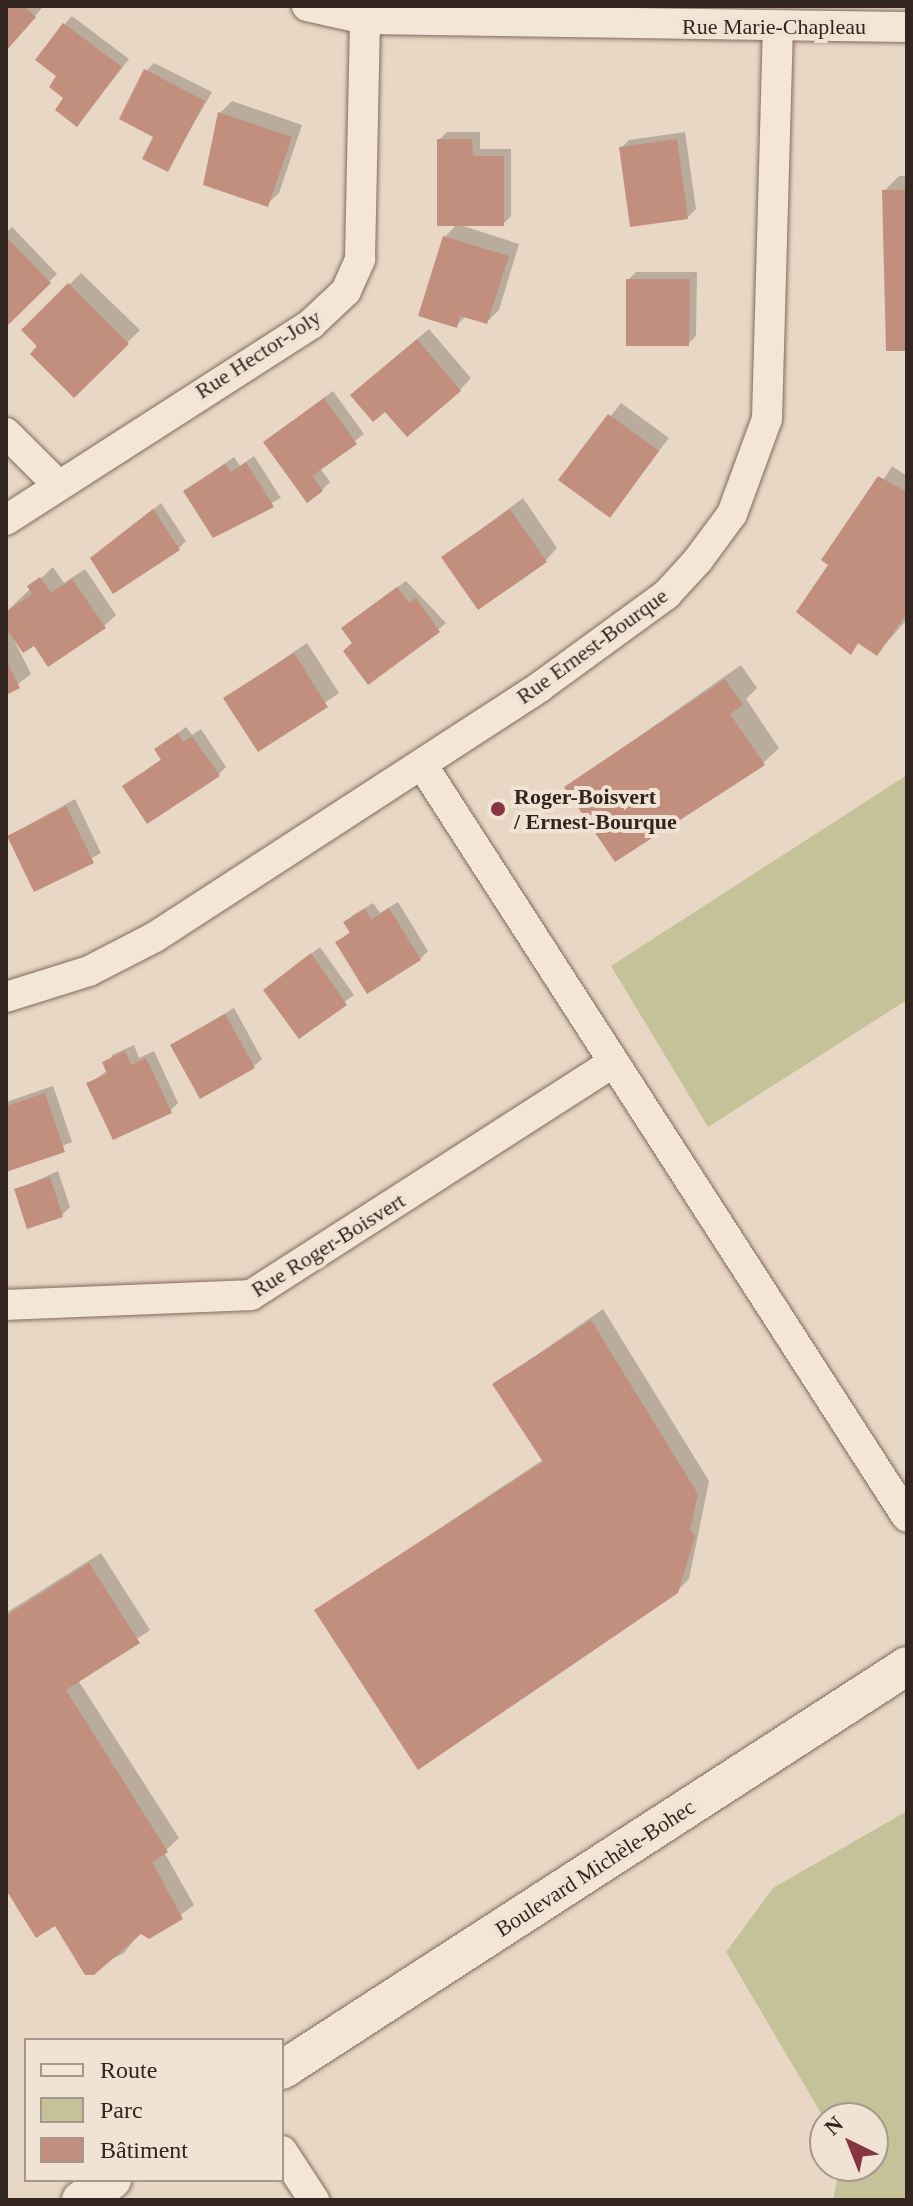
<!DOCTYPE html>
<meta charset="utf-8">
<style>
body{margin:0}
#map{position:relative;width:913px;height:2206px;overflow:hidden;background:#e8d7c4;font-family:Georgia,serif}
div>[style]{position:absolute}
.green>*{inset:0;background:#c5c299}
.shadow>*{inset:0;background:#0003}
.building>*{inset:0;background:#c28f7e}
.roads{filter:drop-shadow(0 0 2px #816a5d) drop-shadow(0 0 2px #816a5d)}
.minor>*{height:30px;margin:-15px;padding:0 15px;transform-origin:15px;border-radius:15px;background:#f4e6d6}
.tertiary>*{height:38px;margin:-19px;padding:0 19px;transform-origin:19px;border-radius:19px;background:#f4e6d6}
.dots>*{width:22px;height:22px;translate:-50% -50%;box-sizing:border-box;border:4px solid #f1e3d3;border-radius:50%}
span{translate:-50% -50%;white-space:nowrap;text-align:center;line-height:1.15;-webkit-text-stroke:8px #f1e3d3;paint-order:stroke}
.street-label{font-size:22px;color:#32251f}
.poi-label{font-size:22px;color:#32251f;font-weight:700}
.left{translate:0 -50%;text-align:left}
.frame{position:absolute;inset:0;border:8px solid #32251f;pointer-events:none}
.legend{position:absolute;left:24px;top:2038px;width:260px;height:144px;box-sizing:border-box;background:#f1e3d3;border:2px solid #a5978b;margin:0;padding:10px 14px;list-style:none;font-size:24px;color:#32251f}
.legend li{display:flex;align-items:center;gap:16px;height:40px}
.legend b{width:40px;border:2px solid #a5978b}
.north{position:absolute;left:809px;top:2102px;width:80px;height:80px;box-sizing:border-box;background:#f1e3d3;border:2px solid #a5978b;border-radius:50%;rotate:317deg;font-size:22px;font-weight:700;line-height:32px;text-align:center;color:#32251f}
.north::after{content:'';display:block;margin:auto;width:28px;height:36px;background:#883443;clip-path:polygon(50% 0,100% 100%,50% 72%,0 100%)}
</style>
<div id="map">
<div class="green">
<div style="clip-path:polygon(907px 775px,907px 1000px,708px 1127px,611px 966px)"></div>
<div style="clip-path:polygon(907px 1811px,907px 2200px,833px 2200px,840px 2166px,873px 2166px,873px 2118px,825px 2120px,726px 1952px,773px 1888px)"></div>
</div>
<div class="shadow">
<div style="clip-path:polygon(6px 6px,42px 8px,6px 49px)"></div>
<div style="clip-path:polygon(72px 16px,129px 59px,77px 125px,59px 76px,65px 24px)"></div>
<div style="clip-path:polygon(154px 63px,212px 92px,167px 170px,146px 71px)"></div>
<div style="clip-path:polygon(232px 101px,302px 125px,279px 193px,267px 204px,220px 113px)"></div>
<div style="clip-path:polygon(447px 132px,480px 132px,480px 149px,511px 149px,511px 216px,503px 224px,439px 140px)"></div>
<div style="clip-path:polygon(685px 132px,696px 209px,687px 218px,621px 148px,629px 140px)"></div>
<div style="clip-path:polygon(899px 176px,907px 176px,907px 349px,884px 191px)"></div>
<div style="clip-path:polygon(457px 224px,519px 244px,499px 310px,487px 322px,466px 316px,456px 326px,445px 237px)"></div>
<div style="clip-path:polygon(12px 227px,57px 274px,6px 324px,6px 233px)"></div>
<div style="clip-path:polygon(636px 272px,697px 272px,696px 336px,688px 344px,628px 280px)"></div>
<div style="clip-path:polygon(81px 273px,140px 330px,74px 396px,24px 330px)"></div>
<div style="clip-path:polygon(429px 329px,471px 378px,460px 390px,386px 409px,365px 383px)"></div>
<div style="clip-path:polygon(333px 391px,364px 434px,320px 468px,330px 482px,322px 490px,274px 435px)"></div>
<div style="clip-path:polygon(621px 403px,669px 438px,609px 515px,561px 480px)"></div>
<div style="clip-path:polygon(254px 456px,281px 498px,213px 535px,185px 491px,234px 457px,240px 466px)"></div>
<div style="clip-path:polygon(892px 466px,907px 476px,907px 619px,877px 654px,860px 642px,850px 652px,831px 564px)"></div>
<div style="clip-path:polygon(523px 498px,557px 548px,546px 560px,444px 557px)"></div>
<div style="clip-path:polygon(161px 503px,186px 541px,178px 549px,119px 538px)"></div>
<div style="clip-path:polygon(53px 567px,64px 583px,85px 569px,116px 615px,104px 626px,35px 643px,14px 640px,31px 674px,6px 693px,6px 612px)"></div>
<div style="clip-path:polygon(406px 581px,446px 623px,438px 630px,354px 642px,352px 620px)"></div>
<div style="clip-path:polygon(307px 643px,339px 693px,258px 749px,226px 698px)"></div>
<div style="clip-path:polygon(741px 665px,757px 688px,746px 699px,779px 748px,763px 763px,567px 787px)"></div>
<div style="clip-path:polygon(186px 727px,192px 735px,201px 729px,226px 767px,218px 775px,124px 786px,163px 758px,157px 749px)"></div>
<div style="clip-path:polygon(75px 799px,101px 853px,35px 890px,9px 836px)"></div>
<div style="clip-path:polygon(398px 902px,428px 951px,420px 959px,338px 942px,351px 931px,346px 923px,353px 915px,373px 903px,380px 913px)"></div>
<div style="clip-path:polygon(320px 947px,354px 995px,299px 1036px,274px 982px)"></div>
<div style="clip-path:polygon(234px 1008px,262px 1059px,254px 1066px,172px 1045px)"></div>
<div style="clip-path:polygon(134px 1045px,139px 1058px,154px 1051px,178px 1103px,170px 1111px,89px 1084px,108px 1070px,112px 1055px)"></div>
<div style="clip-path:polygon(53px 1086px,72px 1142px,6px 1169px,6px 1102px)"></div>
<div style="clip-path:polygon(58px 1171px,70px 1207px,62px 1215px,16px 1190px)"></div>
<div style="clip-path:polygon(603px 1309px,709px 1481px,689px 1579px,677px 1591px,317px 1610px,544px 1459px,495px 1384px)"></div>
<div style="clip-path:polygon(101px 1553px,150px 1630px,78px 1680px,179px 1838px,164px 1852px,194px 1905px,150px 1937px,141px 1931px,124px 1953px,86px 1972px,55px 1924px,6px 1886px,6px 1613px)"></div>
</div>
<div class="building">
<div style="clip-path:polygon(6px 6px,23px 6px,36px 17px,6px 51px)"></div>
<div style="clip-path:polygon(63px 23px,122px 67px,77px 127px,55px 110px,63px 98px,49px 87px,56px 76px,35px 60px)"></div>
<div style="clip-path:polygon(144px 69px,205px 101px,168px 172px,142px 159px,153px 137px,119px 119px)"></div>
<div style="clip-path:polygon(218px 112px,292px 137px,268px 207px,203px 185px)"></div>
<div style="clip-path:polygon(437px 139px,472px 139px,473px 156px,504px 156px,504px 226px,437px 226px)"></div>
<div style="clip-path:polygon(677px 139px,688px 219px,630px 227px,619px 147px)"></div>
<div style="clip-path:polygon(882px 190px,907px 190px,907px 351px,886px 351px)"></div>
<div style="clip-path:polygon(443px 236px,509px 256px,487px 324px,460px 316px,457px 328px,418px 316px)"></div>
<div style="clip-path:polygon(6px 237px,51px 283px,6px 327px)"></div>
<div style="clip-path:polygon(626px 279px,690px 279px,689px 346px,626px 346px)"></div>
<div style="clip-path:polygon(68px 283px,129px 344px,74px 398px,30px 354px,37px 346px,21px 330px)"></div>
<div style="clip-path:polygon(417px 339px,461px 391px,407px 437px,385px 412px,373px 422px,350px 395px)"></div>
<div style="clip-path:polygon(324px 398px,357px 444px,312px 476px,323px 491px,307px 503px,263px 442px)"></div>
<div style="clip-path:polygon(608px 414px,659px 451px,610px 518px,558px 480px)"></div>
<div style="clip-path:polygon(246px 462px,274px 507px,213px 538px,183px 491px,225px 464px,231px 472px)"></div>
<div style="clip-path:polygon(878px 476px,907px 492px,907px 613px,877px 656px,858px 643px,851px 655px,796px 612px,828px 565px,821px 560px)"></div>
<div style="clip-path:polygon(153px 509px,180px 550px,113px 594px,90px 558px)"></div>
<div style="clip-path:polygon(510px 509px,547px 562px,478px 610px,441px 557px)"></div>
<div style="clip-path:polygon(40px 577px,51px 593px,72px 579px,106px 628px,48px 667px,34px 646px,23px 653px,6px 628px,6px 612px,32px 594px,27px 586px)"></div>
<div style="clip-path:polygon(397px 587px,409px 603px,416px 598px,440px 632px,368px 685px,343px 651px,352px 643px,341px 628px)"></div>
<div style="clip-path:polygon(294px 653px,328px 707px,258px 752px,223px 698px)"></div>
<div style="clip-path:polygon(6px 660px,20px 688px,6px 695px)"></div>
<div style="clip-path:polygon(725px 679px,743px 705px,730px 714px,765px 765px,615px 862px,564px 787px)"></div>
<div style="clip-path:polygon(178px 733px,183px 742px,192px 736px,220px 776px,147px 824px,122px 786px,161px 760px,154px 749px)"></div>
<div style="clip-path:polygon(66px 806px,94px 863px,34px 892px,7px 836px)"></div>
<div style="clip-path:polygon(389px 908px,421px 960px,367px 994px,335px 942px,350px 933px,343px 922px,365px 909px,371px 920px)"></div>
<div style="clip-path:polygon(311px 953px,347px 1005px,299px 1039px,263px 990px)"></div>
<div style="clip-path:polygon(225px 1014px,255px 1068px,200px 1099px,170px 1045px)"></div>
<div style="clip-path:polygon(125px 1051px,131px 1065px,146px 1058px,172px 1113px,113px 1140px,86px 1083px,107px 1074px,102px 1062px)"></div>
<div style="clip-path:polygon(45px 1093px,65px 1152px,6px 1172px,6px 1106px)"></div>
<div style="clip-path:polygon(50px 1177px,63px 1217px,27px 1229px,14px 1189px)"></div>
<div style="clip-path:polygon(591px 1320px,698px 1494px,690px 1529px,695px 1536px,678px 1593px,418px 1770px,314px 1610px,543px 1462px,492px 1384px)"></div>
<div style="clip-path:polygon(89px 1563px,140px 1643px,66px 1690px,168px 1852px,152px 1862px,183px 1919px,149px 1939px,141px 1934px,94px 1975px,85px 1975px,55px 1926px,36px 1938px,6px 1890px,6px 1616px)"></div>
</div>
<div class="roads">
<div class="minor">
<div style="left:307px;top:6px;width:59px;rotate:12.6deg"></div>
<div style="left:365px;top:19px;width:542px;rotate:0.85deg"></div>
<div style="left:6px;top:433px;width:71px;rotate:45deg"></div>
<div style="left:6px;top:520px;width:363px;rotate:-32.7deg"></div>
<div style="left:311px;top:324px;width:48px;rotate:-43.3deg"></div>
<div style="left:346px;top:291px;width:35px;rotate:-66deg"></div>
<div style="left:360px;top:259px;width:240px;rotate:-88.8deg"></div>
<div style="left:423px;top:766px;width:893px;rotate:57.2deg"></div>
<div style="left:6px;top:997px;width:87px;rotate:-17.4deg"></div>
<div style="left:89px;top:971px;width:74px;rotate:-27.3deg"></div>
<div style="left:155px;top:937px;width:460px;rotate:-33deg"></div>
<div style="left:541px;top:686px;width:156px;rotate:-36.1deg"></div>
<div style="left:667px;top:594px;width:46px;rotate:-47.6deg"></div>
<div style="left:698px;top:560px;width:57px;rotate:-53.5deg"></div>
<div style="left:732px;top:514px;width:101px;rotate:-69.8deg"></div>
<div style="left:767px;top:419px;width:391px;rotate:-88.4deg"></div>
<div style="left:6px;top:1305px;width:245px;rotate:-2.3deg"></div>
<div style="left:251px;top:1295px;width:429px;rotate:-32.7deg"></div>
<div style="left:282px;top:2151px;width:59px;rotate:56.9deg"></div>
</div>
<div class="tertiary">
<div style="left:282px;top:2070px;width:744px;rotate:-32.88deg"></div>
<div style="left:81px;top:2200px;width:37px;rotate:-33deg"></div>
</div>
</div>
<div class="dots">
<div style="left:498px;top:809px;background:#883443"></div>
</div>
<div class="street-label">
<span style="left:774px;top:27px">Rue Marie-Chapleau</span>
<span style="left:258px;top:354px;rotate:-33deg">Rue Hector-Joly</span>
<span style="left:592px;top:646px;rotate:-36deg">Rue Ernest-Bourque</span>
<span style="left:328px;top:1245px;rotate:-32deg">Rue Roger-Boisvert</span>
<span style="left:595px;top:1868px;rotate:-33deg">Boulevard Michèle-Bohec</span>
</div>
<div class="poi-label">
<span class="left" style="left:514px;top:809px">Roger-Boisvert<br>/ Ernest-Bourque</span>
</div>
<div class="frame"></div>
<ul class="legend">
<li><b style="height:10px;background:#f4e6d6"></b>Route</li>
<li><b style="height:22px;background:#c5c299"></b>Parc</li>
<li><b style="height:22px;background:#c28f7e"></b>Bâtiment</li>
</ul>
<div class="north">N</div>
</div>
